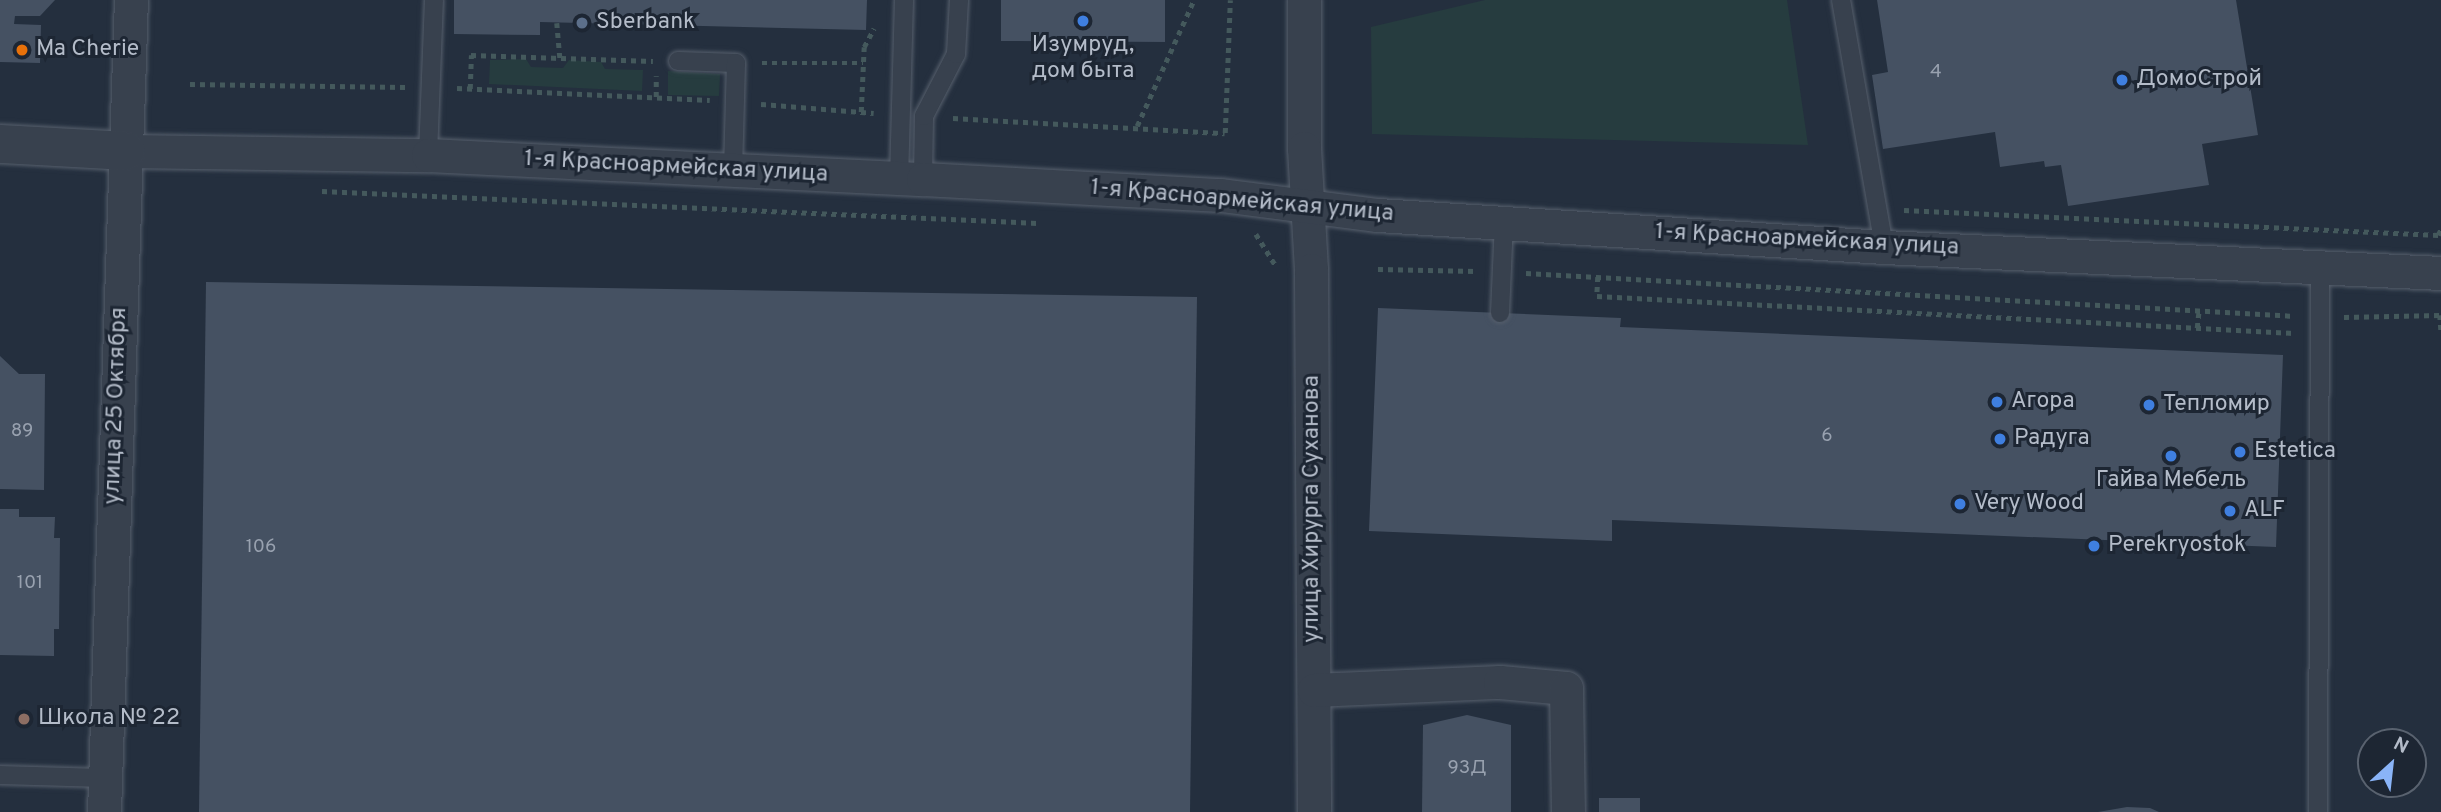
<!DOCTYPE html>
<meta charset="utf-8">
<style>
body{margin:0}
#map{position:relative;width:2441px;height:812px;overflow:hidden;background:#242f3e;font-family:Overpass,sans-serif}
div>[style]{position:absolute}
.green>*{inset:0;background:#263c3f}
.building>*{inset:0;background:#455162}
.path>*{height:4.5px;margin-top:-2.25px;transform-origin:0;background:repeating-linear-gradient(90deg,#44595c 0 5px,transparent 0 10px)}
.roads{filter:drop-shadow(0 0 2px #565f6c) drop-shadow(0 0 2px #565f6c)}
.service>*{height:18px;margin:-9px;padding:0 9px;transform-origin:9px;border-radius:9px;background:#38414e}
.minor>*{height:33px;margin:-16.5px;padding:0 16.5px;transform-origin:16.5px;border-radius:16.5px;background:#38414e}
.tertiary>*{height:38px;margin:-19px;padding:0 19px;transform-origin:19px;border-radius:19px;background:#38414e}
.dots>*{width:19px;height:19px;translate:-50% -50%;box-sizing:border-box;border:4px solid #1d2633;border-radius:50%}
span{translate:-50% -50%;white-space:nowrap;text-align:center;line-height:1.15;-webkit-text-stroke:6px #1d2633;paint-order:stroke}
.number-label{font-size:19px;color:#98a1af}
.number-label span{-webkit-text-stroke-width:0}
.poi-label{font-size:23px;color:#b4bcc9}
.left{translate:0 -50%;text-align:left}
.street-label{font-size:23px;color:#b4bcc9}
.north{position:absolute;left:2357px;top:728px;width:70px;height:70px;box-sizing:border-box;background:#1d2633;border:2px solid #59626f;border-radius:50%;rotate:27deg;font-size:19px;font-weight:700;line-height:28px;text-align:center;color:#b4bcc9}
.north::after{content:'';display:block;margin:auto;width:24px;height:32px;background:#8ab4f8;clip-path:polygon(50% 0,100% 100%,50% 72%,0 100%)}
</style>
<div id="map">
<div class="green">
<div style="clip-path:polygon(1485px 0,1787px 0,1808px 145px,1372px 134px,1371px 27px)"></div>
<div style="clip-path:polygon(526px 59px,531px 67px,563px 68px,569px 60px,601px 62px,605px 69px,643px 70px,642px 91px,489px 84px,490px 60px)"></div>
<div style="clip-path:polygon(668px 71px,720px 74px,719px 96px,668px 95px)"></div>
</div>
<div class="building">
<div style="clip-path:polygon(0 0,55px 0,40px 16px,15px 16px,14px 24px,41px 25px,40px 63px,0 62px)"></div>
<div style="clip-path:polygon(454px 0,867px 0,866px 30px,540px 22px,540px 35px,454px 34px)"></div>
<div style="clip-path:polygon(1001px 0,1165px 0,1165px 42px,1001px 41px)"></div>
<div style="clip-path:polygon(1877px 0,2236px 0,2258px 135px,2202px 144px,2209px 185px,2068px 206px,2061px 165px,2045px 167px,2044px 161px,2000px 167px,1995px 132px,1883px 149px,1872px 75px,1888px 72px)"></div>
<div style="clip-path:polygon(206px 282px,1197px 297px,1190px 812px,199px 812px)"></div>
<div style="clip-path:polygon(1378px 308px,1621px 318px,1620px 327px,2283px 355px,2276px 547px,1612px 520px,1612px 541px,1369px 531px)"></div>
<div style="clip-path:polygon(0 356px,19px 374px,45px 374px,44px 490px,0 489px)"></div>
<div style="clip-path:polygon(0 509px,19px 509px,19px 517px,55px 517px,54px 538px,60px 538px,59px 629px,54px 629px,54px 656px,0 655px)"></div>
<div style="clip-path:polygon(1467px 715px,1511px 725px,1511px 812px,1422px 812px,1423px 725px)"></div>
<div style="clip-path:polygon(1599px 798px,1640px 798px,1640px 812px,1599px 812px)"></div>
<div style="clip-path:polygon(2127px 807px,2150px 808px,2159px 812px,2098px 812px)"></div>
</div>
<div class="path">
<div style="left:557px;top:23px;width:35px;rotate:85deg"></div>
<div style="left:762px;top:63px;width:101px"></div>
<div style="left:190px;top:84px;width:216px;rotate:0.8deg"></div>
<div style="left:457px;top:88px;width:253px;rotate:2.7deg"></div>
<div style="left:470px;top:89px;width:34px;rotate:-88deg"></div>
<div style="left:471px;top:55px;width:182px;rotate:1.9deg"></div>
<div style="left:656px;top:97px;width:21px;rotate:-90deg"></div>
<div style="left:761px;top:104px;width:113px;rotate:4.6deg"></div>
<div style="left:861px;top:112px;width:65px;rotate:-87.4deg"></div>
<div style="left:864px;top:47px;width:21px;rotate:-62deg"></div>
<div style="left:953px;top:118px;width:272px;rotate:3.2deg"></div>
<div style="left:1225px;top:133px;width:133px;rotate:-87.8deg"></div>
<div style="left:1137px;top:126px;width:138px;rotate:-65.7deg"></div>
<div style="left:322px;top:191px;width:716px;rotate:2.56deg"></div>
<div style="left:1904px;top:210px;width:535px;rotate:2.68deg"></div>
<div style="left:2438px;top:235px;width:7px;rotate:-63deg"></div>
<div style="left:1256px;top:234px;width:36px;rotate:58deg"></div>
<div style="left:1378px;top:269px;width:98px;rotate:1.2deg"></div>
<div style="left:1526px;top:273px;width:769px;rotate:3.2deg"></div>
<div style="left:1598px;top:277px;width:19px;rotate:93deg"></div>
<div style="left:1597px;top:296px;width:697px;rotate:3.04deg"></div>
<div style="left:2344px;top:317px;width:96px;rotate:-1.2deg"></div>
<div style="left:2440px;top:315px;width:15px;rotate:86deg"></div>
<div style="left:2197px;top:328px;width:18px;rotate:-84deg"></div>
</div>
<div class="roads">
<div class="service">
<div style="left:1841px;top:0;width:251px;rotate:80.1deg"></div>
<div style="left:678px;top:61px;width:58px;rotate:2deg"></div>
<div style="left:736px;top:63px;width:110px;rotate:91.6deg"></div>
<div style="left:428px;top:155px;width:155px;rotate:-87.8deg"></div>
<div style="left:899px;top:179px;width:179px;rotate:-88.4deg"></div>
<div style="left:923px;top:179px;width:63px;rotate:-89.1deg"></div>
<div style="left:924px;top:116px;width:70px;rotate:-62.7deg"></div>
<div style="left:956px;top:54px;width:54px;rotate:-86.8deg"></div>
<div style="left:1500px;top:313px;width:90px;rotate:-87.5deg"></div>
<div style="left:0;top:775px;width:103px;rotate:1.7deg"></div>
<div style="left:2318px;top:812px;width:546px;rotate:-89.79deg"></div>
</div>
<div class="minor">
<div style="left:1304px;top:0;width:148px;rotate:90deg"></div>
<div style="left:1304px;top:148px;width:122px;rotate:86.7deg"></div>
<div style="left:1311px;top:270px;width:542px;rotate:89.68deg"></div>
<div style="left:126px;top:151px;width:302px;rotate:0.8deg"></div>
<div style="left:428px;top:155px;width:496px;rotate:2.8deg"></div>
<div style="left:923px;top:179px;width:298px;rotate:3.1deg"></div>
<div style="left:1221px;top:195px;width:158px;rotate:7.3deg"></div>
<div style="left:1378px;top:215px;width:507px;rotate:3.62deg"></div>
<div style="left:1884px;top:247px;width:558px;rotate:2.67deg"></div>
<div style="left:1314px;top:690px;width:186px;rotate:-2.5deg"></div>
<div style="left:1500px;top:682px;width:66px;rotate:5.2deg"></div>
<div style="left:1566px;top:688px;width:124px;rotate:89.1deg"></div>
<div style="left:104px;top:812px;width:812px;rotate:-88.1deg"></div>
</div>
<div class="tertiary">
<div style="left:0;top:144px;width:126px;rotate:3.2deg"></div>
</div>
</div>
<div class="dots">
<div style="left:1083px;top:21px;background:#3f7fe0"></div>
<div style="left:582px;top:23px;background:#5c6f8a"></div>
<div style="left:22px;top:50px;background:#e8710a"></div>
<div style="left:2122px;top:80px;background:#3f7fe0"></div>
<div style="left:1997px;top:402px;background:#3f7fe0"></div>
<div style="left:2149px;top:405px;background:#3f7fe0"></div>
<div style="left:2000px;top:439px;background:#3f7fe0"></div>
<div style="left:2240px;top:452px;background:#3f7fe0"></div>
<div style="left:2171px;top:456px;background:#3f7fe0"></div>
<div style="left:1960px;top:504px;background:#3f7fe0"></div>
<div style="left:2230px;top:511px;background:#3f7fe0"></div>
<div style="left:2094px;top:546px;background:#3f7fe0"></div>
<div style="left:24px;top:719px;background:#8d6e63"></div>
</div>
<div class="number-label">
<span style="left:1936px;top:73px">4</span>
<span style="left:22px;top:432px">89</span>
<span style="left:1827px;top:437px">6</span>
<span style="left:261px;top:548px">106</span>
<span style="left:30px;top:584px">101</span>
<span style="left:1467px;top:769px">93Д</span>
</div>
<div class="poi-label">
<span class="left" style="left:596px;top:23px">Sberbank</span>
<span style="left:1083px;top:59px">Изумруд,<br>дом быта</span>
<span class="left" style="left:36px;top:50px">Ma Cherie</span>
<span class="left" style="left:2136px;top:80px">ДомоСтрой</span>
<span class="left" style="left:2011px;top:402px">Агора</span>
<span class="left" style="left:2163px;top:405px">Тепломир</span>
<span class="left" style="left:2014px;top:439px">Радуга</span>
<span class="left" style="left:2254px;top:452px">Estetica</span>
<span style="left:2171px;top:481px">Гайва Мебель</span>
<span class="left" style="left:1974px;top:504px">Very Wood</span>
<span class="left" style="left:2244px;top:511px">ALF</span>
<span class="left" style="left:2108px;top:546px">Perekryostok</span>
<span class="left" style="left:38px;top:719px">Школа № 22</span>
</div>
<div class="street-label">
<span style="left:676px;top:168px;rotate:3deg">1-я Красноармейская улица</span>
<span style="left:1242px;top:202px;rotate:5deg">1-я Красноармейская улица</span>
<span style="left:1807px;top:241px;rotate:3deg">1-я Красноармейская улица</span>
<span style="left:117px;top:406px;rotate:-88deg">улица 25 Октября</span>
<span style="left:1313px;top:509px;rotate:-90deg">улица Хирурга Суханова</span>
</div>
<div class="north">N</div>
</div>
